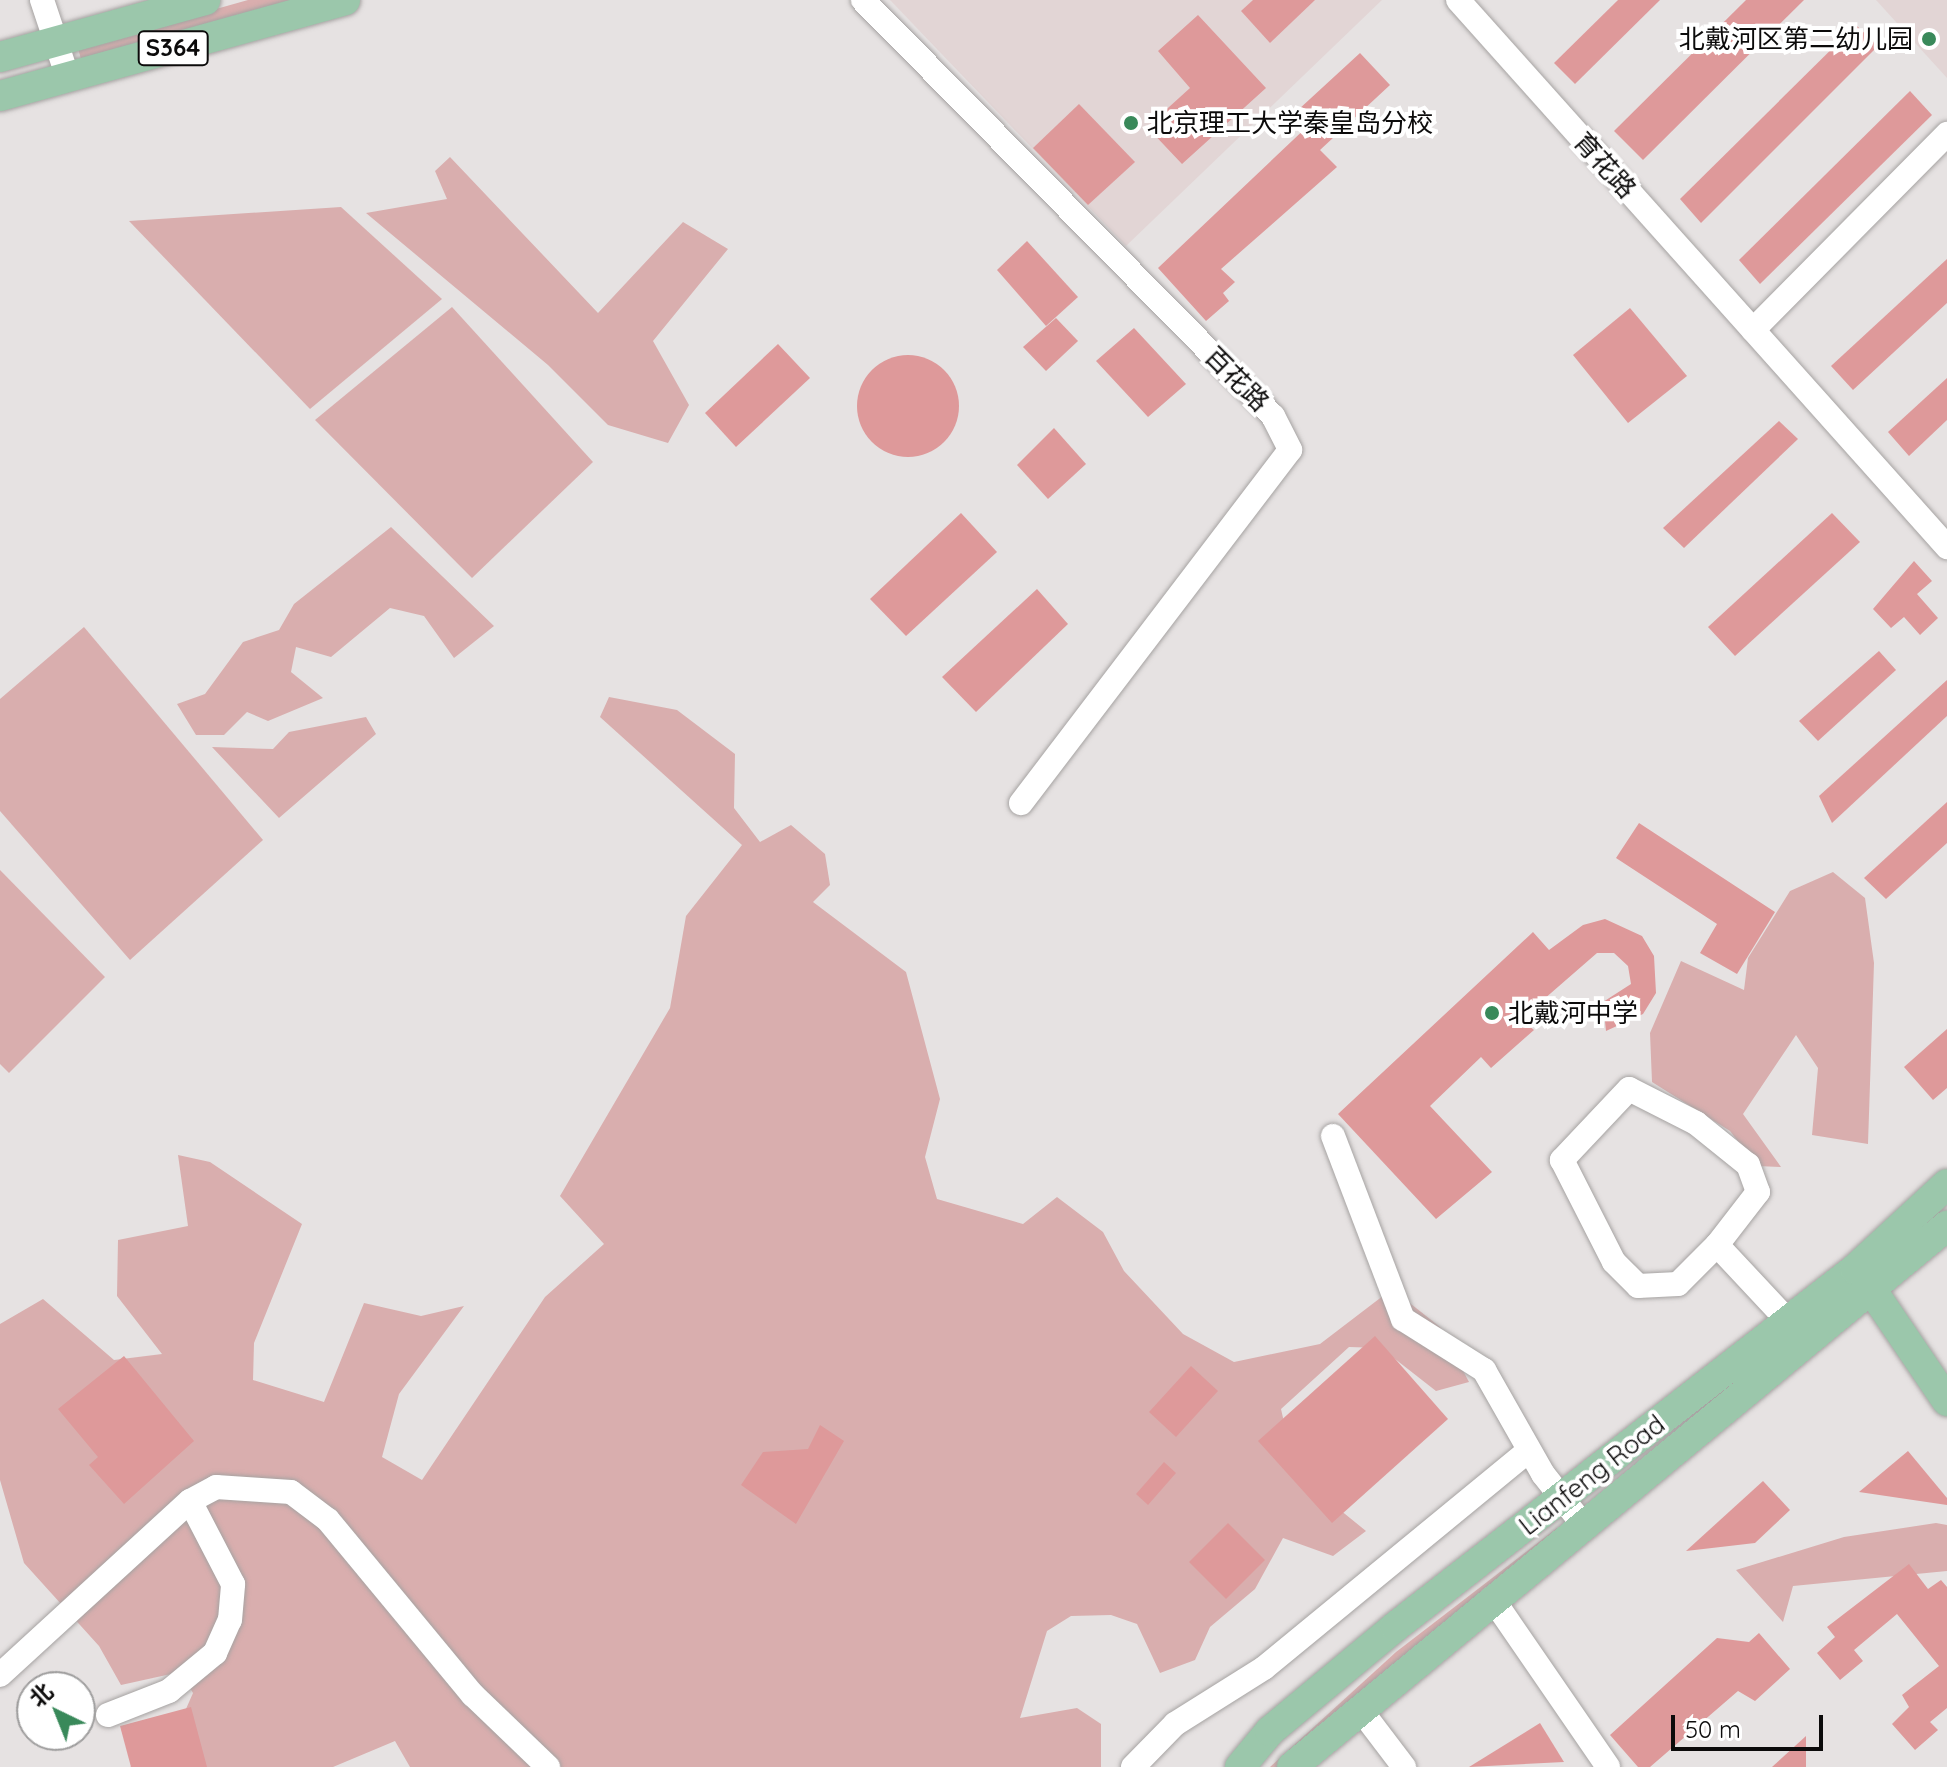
<!DOCTYPE html>
<meta charset="utf-8">
<style>
body{margin:0}
#map{position:relative;width:1947px;height:1767px;overflow:hidden;background:#e6e2e2;font-family:Quicksand,"Noto Sans SC",sans-serif}
div>[style]{position:absolute}
.built>*{inset:0;background:#e2d5d5}
.green>*{inset:0;background:#d9aeae}
.building>*{inset:0;background:#de999a}
.round{border-radius:50%}
.roads{filter:drop-shadow(0 0 2px #a6a3a2) drop-shadow(0 0 2px #a6a3a2)}
.minor>*{height:24px;margin:-12px;padding:0 12px;transform-origin:12px;border-radius:12px;background:#fff}
.major>*{height:30px;margin:-15px;padding:0 15px;transform-origin:15px;border-radius:15px;background:#9bc7ab}
.dots>*{width:22px;height:22px;translate:-50% -50%;box-sizing:border-box;border:4px solid #fff;border-radius:50%}
span{translate:-50% -50%;white-space:nowrap;text-align:center;line-height:1.15;-webkit-text-stroke:8px #fff;paint-order:stroke}
.shield-label span{padding:2px 6px;background:#fff;border:2px solid;border-radius:6px;-webkit-text-stroke-width:0}
.shield-label{font-size:24px;color:#0c0b0b;font-weight:700}
.poi-label{font-size:26px;color:#0c0b0b}
.right{translate:-100% -50%;text-align:right}
.left{translate:0 -50%;text-align:left}
.street-label{font-size:26px;color:#0c0b0b}
.north{position:absolute;left:16px;top:1671px;width:80px;height:80px;box-sizing:border-box;background:#fff;border:2px solid #9e9d9d;border-radius:50%;rotate:317deg;font-size:22px;font-weight:700;line-height:32px;text-align:center;color:#0c0b0b}
.north::after{content:'';display:block;margin:auto;width:28px;height:36px;background:#39895a;clip-path:polygon(50% 0,100% 100%,50% 72%,0 100%)}
.scale{position:absolute;left:1671px;top:1715px;width:152px;height:36px;box-sizing:border-box;border:4px solid #0c0b0b;border-top:0;padding-left:10px;font-size:24px;line-height:28px;white-space:nowrap;color:#0c0b0b;-webkit-text-stroke:6px #fff;paint-order:stroke}
</style>
<div id="map">
<div class="built">
<div style="clip-path:polygon(890px 0,1382px 0,1126px 246px)"></div>
<div style="clip-path:polygon(1876px 0,1947px 0,1947px 78px)"></div>
</div>
<div class="green">
<div style="clip-path:polygon(248px 0,308px 0,82px 63px,78px 48px)"></div>
<div style="clip-path:polygon(450px 157px,598px 313px,683px 222px,728px 249px,653px 341px,689px 405px,668px 443px,608px 425px,548px 365px,366px 213px,447px 199px,435px 171px)"></div>
<div style="clip-path:polygon(341px 207px,442px 299px,310px 409px,129px 221px)"></div>
<div style="clip-path:polygon(452px 307px,593px 462px,472px 578px,315px 420px)"></div>
<div style="clip-path:polygon(391px 527px,494px 626px,454px 658px,424px 616px,390px 608px,331px 657px,296px 647px,291px 672px,323px 698px,268px 721px,247px 712px,224px 735px,196px 735px,177px 704px,205px 694px,243px 642px,279px 630px,294px 604px)"></div>
<div style="clip-path:polygon(84px 627px,263px 840px,130px 960px,0 811px,0 699px)"></div>
<div style="clip-path:polygon(609px 697px,677px 710px,735px 754px,734px 808px,760px 842px,791px 825px,825px 854px,830px 885px,813px 902px,906px 972px,940px 1099px,925px 1157px,937px 1199px,1023px 1224px,1057px 1197px,1103px 1232px,1124px 1271px,1183px 1334px,1234px 1362px,1320px 1344px,1392px 1289px,1440px 1327px,1469px 1382px,1436px 1391px,1381px 1348px,1349px 1347px,1281px 1409px,1286px 1431px,1329px 1501px,1366px 1531px,1333px 1556px,1283px 1538px,1255px 1589px,1210px 1627px,1195px 1660px,1160px 1673px,1137px 1624px,1111px 1615px,1071px 1616px,1047px 1631px,1020px 1718px,1077px 1708px,1101px 1724px,1101px 1767px,410px 1767px,395px 1741px,333px 1767px,130px 1767px,171px 1743px,193px 1693px,180px 1672px,121px 1685px,99px 1646px,24px 1563px,0 1480px,0 1324px,43px 1299px,114px 1360px,162px 1354px,117px 1296px,118px 1240px,188px 1226px,178px 1155px,210px 1162px,302px 1224px,254px 1343px,253px 1380px,324px 1402px,364px 1303px,421px 1316px,464px 1306px,399px 1394px,382px 1457px,422px 1480px,545px 1297px,604px 1244px,560px 1196px,670px 1008px,686px 916px,742px 845px,600px 717px)"></div>
<div style="clip-path:polygon(366px 717px,376px 734px,279px 818px,212px 747px,273px 749px,289px 732px)"></div>
<div style="clip-path:polygon(0 870px,105px 977px,9px 1073px,0 1064px)"></div>
<div style="clip-path:polygon(1833px 872px,1865px 898px,1874px 963px,1868px 1144px,1812px 1135px,1818px 1068px,1796px 1035px,1743px 1114px,1781px 1167px,1757px 1166px,1730px 1131px,1652px 1082px,1650px 1033px,1681px 961px,1744px 990px,1748px 958px,1790px 891px)"></div>
<div style="clip-path:polygon(1936px 1523px,1947px 1525px,1947px 1571px,1793px 1586px,1783px 1622px,1736px 1570px,1844px 1537px)"></div>
<div style="clip-path:polygon(1557px 1528px,1563px 1535px,1284px 1767px,1270px 1767px,1396px 1652px)"></div>
</div>
<div class="building">
<div style="clip-path:polygon(1253px 0,1315px 0,1270px 43px,1241px 11px)"></div>
<div style="clip-path:polygon(1618px 0,1660px 0,1575px 84px,1554px 63px)"></div>
<div style="clip-path:polygon(1746px 0,1804px 0,1643px 160px,1614px 131px)"></div>
<div style="clip-path:polygon(1198px 15px,1266px 88px,1182px 164px,1147px 127px,1190px 88px,1158px 51px)"></div>
<div style="clip-path:polygon(1856px 25px,1878px 46px,1701px 223px,1680px 199px)"></div>
<div style="clip-path:polygon(1360px 53px,1390px 85px,1320px 150px,1337px 167px,1221px 269px,1235px 282px,1223px 293px,1229px 301px,1206px 321px,1158px 268px,1311px 123px,1298px 110px)"></div>
<div style="clip-path:polygon(1910px 91px,1932px 115px,1760px 284px,1739px 260px)"></div>
<div style="clip-path:polygon(1079px 104px,1135px 162px,1088px 205px,1033px 148px)"></div>
<div style="clip-path:polygon(1027px 241px,1078px 297px,1046px 326px,997px 270px)"></div>
<div style="clip-path:polygon(1947px 259px,1947px 303px,1853px 390px,1831px 366px)"></div>
<div style="clip-path:polygon(1630px 308px,1687px 376px,1628px 423px,1573px 355px)"></div>
<div style="clip-path:polygon(1056px 318px,1078px 341px,1046px 371px,1023px 347px)"></div>
<div style="clip-path:polygon(1134px 328px,1186px 384px,1148px 417px,1096px 361px)"></div>
<div style="clip-path:polygon(778px 344px,810px 378px,736px 447px,705px 413px)"></div>
<div class="round" style="left:857px;top:355px;width:102px;height:102px"></div>
<div style="clip-path:polygon(1947px 378px,1947px 420px,1909px 456px,1888px 432px)"></div>
<div style="clip-path:polygon(1779px 421px,1798px 439px,1684px 548px,1663px 528px)"></div>
<div style="clip-path:polygon(1054px 428px,1086px 464px,1048px 499px,1017px 465px)"></div>
<div style="clip-path:polygon(961px 513px,997px 552px,906px 636px,870px 599px)"></div>
<div style="clip-path:polygon(1832px 513px,1860px 542px,1735px 656px,1708px 627px)"></div>
<div style="clip-path:polygon(1914px 561px,1932px 581px,1917px 594px,1938px 618px,1920px 635px,1904px 617px,1891px 628px,1873px 609px)"></div>
<div style="clip-path:polygon(1037px 589px,1068px 624px,976px 712px,942px 677px)"></div>
<div style="clip-path:polygon(1879px 651px,1896px 670px,1818px 741px,1799px 721px)"></div>
<div style="clip-path:polygon(1947px 680px,1947px 716px,1832px 823px,1819px 796px)"></div>
<div style="clip-path:polygon(1947px 802px,1947px 843px,1886px 899px,1864px 878px)"></div>
<div style="clip-path:polygon(1639px 823px,1775px 912px,1737px 974px,1700px 953px,1717px 924px,1616px 858px)"></div>
<div style="clip-path:polygon(1605px 919px,1642px 936px,1654px 956px,1656px 993px,1643px 1014px,1606px 1031px,1603px 1002px,1631px 984px,1628px 966px,1614px 953px,1597px 953px,1521px 1019px,1534px 1030px,1491px 1068px,1481px 1057px,1430px 1106px,1492px 1172px,1436px 1219px,1338px 1114px,1533px 932px,1549px 950px,1583px 925px)"></div>
<div style="clip-path:polygon(1947px 1029px,1947px 1088px,1933px 1100px,1904px 1067px)"></div>
<div style="clip-path:polygon(1375px 1336px,1448px 1419px,1332px 1523px,1258px 1441px)"></div>
<div style="clip-path:polygon(124px 1356px,194px 1441px,124px 1504px,89px 1465px,98px 1457px,58px 1409px)"></div>
<div style="clip-path:polygon(1191px 1366px,1218px 1391px,1176px 1437px,1149px 1412px)"></div>
<div style="clip-path:polygon(820px 1425px,844px 1441px,796px 1524px,741px 1485px,763px 1452px,808px 1449px)"></div>
<div style="clip-path:polygon(1908px 1451px,1947px 1498px,1947px 1505px,1859px 1492px)"></div>
<div style="clip-path:polygon(1164px 1462px,1176px 1473px,1148px 1505px,1136px 1494px)"></div>
<div style="clip-path:polygon(1763px 1481px,1790px 1510px,1755px 1543px,1686px 1551px)"></div>
<div style="clip-path:polygon(1228px 1523px,1265px 1560px,1226px 1599px,1189px 1562px)"></div>
<div style="clip-path:polygon(1909px 1564px,1928px 1589px,1941px 1580px,1947px 1587px,1947px 1708px,1930px 1722px,1938px 1730px,1915px 1750px,1892px 1724px,1909px 1707px,1902px 1695px,1939px 1666px,1897px 1614px,1854px 1650px,1863px 1661px,1840px 1680px,1817px 1653px,1835px 1637px,1827px 1627px)"></div>
<div style="clip-path:polygon(1759px 1633px,1790px 1669px,1755px 1701px,1738px 1691px,1650px 1767px,1638px 1767px,1610px 1735px,1717px 1638px,1749px 1642px)"></div>
<div style="clip-path:polygon(191px 1707px,207px 1767px,131px 1767px,120px 1726px)"></div>
<div style="clip-path:polygon(1540px 1723px,1564px 1762px,1469px 1767px)"></div>
<div style="clip-path:polygon(1806px 1736px,1806px 1767px,1772px 1767px)"></div>
</div>
<div class="roads">
<div class="minor">
<div style="left:42px;top:0;width:82px;rotate:71.6deg"></div>
<div style="left:863px;top:0;width:584px;rotate:45.42deg"></div>
<div style="left:1273px;top:416px;width:38px;rotate:63deg"></div>
<div style="left:1290px;top:450px;width:444px;rotate:127.3deg"></div>
<div style="left:1458px;top:0;width:734px;rotate:48.2deg"></div>
<div style="left:1753px;top:330px;width:276px;rotate:-45.3deg"></div>
<div style="left:1333px;top:1136px;width:196px;rotate:69.1deg"></div>
<div style="left:1403px;top:1319px;width:96px;rotate:32.2deg"></div>
<div style="left:1484px;top:1370px;width:120px;rotate:60.4deg"></div>
<div style="left:1543px;top:1474px;width:68px;rotate:51.6deg"></div>
<div style="left:1717px;top:1245px;width:67px;rotate:-52.3deg"></div>
<div style="left:1758px;top:1192px;width:29px;rotate:-110deg"></div>
<div style="left:1748px;top:1165px;width:67px;rotate:-141.1deg"></div>
<div style="left:1696px;top:1123px;width:75px;rotate:-153.1deg"></div>
<div style="left:1629px;top:1089px;width:98px;rotate:133.3deg"></div>
<div style="left:1562px;top:1160px;width:114px;rotate:63deg"></div>
<div style="left:1614px;top:1262px;width:34px;rotate:45deg"></div>
<div style="left:1638px;top:1286px;width:40px;rotate:-2.9deg"></div>
<div style="left:1678px;top:1284px;width:55px;rotate:-45deg"></div>
<div style="left:1717px;top:1245px;width:104px;rotate:46.9deg"></div>
<div style="left:1492px;top:1598px;width:205px;rotate:55.5deg"></div>
<div style="left:0;top:1675px;width:258px;rotate:-42.5deg"></div>
<div style="left:190px;top:1501px;width:30px;rotate:-28deg"></div>
<div style="left:216px;top:1487px;width:75px;rotate:3.8deg"></div>
<div style="left:291px;top:1492px;width:46px;rotate:37.1deg"></div>
<div style="left:328px;top:1520px;width:227px;rotate:50.4deg"></div>
<div style="left:473px;top:1695px;width:104px;rotate:43.8deg"></div>
<div style="left:1360px;top:1709px;width:73px;rotate:52.8deg"></div>
<div style="left:108px;top:1715px;width:66px;rotate:-21.5deg"></div>
<div style="left:169px;top:1691px;width:60px;rotate:-39.6deg"></div>
<div style="left:215px;top:1653px;width:36px;rotate:-66deg"></div>
<div style="left:230px;top:1620px;width:36px;rotate:-85deg"></div>
<div style="left:233px;top:1584px;width:93px;rotate:-117.4deg"></div>
<div style="left:1133px;top:1767px;width:60px;rotate:-45.7deg"></div>
<div style="left:1175px;top:1724px;width:105px;rotate:-32.2deg"></div>
<div style="left:1264px;top:1668px;width:343px;rotate:-39.4deg"></div>
</div>
<div class="major">
<div style="left:0;top:57px;width:213px;rotate:-15.5deg"></div>
<div style="left:0;top:96px;width:358px;rotate:-15.5deg"></div>
<div style="left:1863px;top:1277px;width:150px;rotate:55.9deg"></div>
<div style="left:1240px;top:1767px;width:47px;rotate:-50.2deg"></div>
<div style="left:1270px;top:1731px;width:163px;rotate:-39.8deg"></div>
<div style="left:1395px;top:1627px;width:583px;rotate:-37.89deg"></div>
<div style="left:1855px;top:1269px;width:125px;rotate:-42.7deg"></div>
<div style="left:1292px;top:1767px;width:850px;rotate:-39.56deg"></div>
</div>
</div>
<div class="dots">
<div style="left:1929px;top:39px;background:#39895a"></div>
<div style="left:1131px;top:123px;background:#39895a"></div>
<div style="left:1492px;top:1013px;background:#39895a"></div>
</div>
<div class="shield-label">
<span style="left:173px;top:48px">S364</span>
</div>
<div class="poi-label">
<span class="right" style="left:1913px;top:39px">北戴河区第二幼儿园</span>
<span class="left" style="left:1147px;top:123px">北京理工大学秦皇岛分校</span>
<span class="left" style="left:1508px;top:1013px">北戴河中学</span>
</div>
<div class="street-label">
<span style="left:1605px;top:165px;rotate:48deg">育花路</span>
<span style="left:1237px;top:379px;rotate:45deg">百花路</span>
<span style="left:1592px;top:1475px;rotate:-38deg">Lianfeng Road</span>
</div>
<div class="north">北</div>
<div class="scale">50 m</div>
</div>
